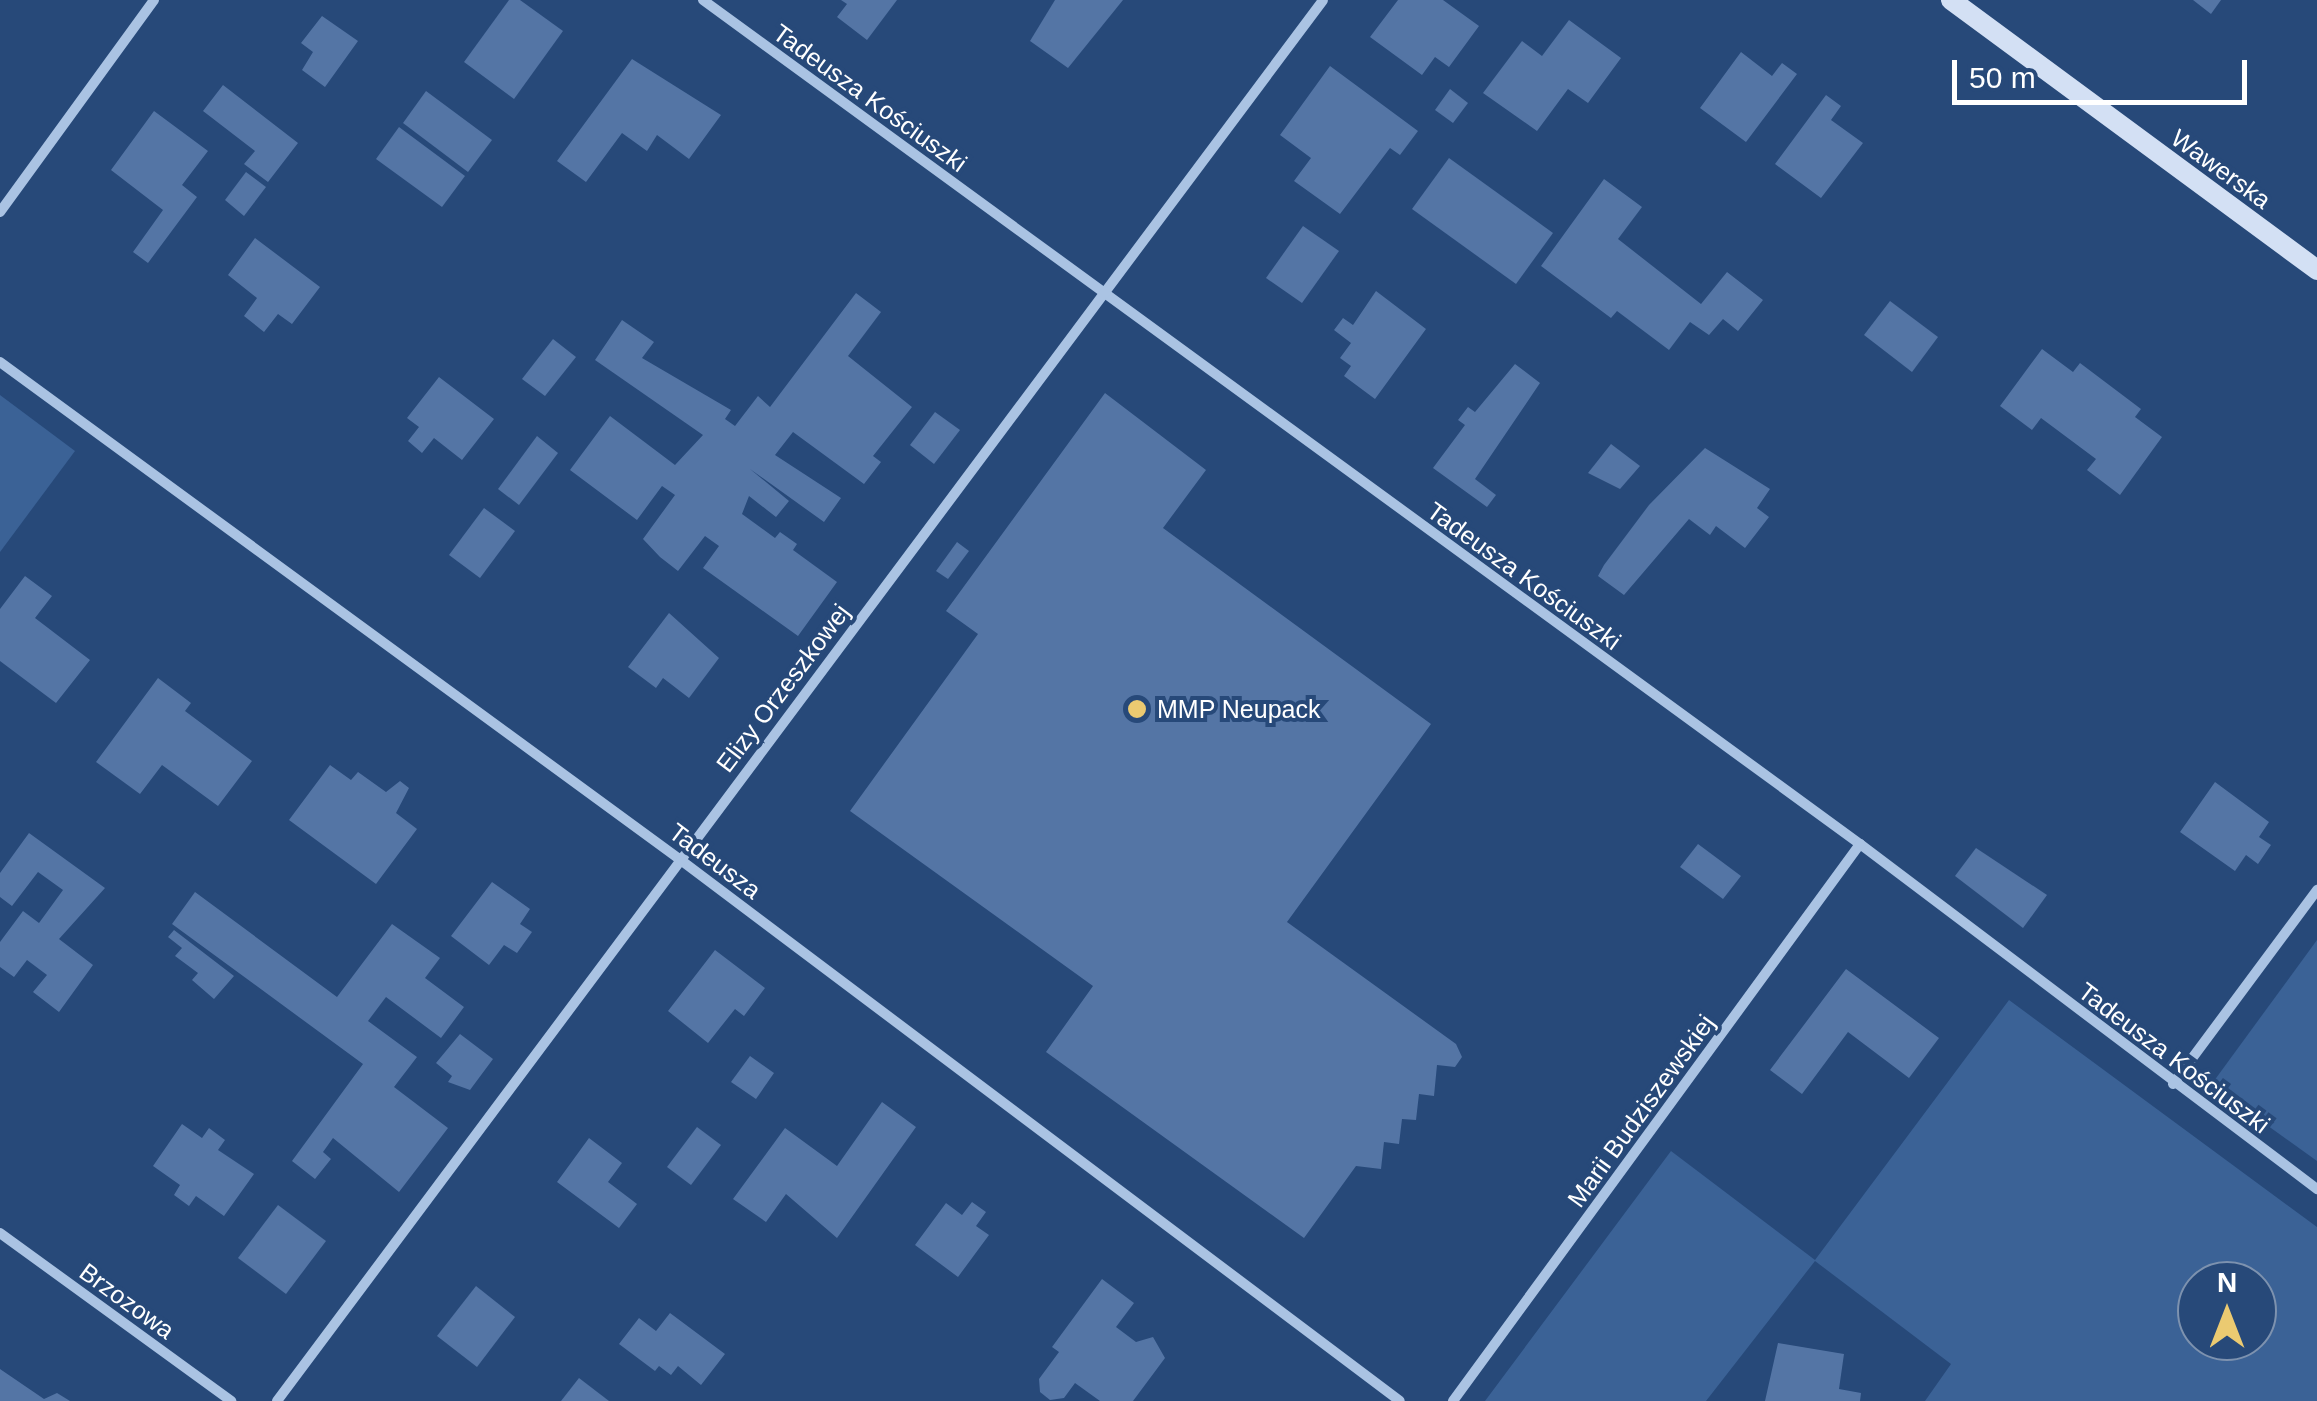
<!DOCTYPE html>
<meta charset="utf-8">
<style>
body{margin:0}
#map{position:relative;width:2317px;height:1401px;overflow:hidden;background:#274979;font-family:Helvetica,sans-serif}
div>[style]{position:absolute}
.green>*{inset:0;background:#3b6296}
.building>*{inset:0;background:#5475a5}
.street>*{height:10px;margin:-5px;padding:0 5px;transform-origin:5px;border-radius:5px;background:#aac3e3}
.secondary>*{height:20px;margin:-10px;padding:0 10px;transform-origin:10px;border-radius:10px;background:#d3e0f4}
.dots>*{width:28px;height:28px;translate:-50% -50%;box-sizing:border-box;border:5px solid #274979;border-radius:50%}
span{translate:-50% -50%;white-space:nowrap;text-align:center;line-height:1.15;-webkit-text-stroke:8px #274979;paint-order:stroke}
.street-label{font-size:25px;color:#fff}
.poi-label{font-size:25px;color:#fff}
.left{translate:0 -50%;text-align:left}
.north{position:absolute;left:2177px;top:1261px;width:100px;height:100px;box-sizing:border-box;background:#274979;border:2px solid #7d92af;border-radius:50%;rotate:0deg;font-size:28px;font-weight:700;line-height:40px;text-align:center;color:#fff}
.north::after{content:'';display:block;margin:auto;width:35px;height:45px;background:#ebca71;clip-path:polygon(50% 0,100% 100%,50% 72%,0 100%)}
.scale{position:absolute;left:1952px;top:60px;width:295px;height:45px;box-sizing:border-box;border:5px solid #fff;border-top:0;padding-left:12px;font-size:30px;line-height:35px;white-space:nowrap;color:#fff;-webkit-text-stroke:8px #274979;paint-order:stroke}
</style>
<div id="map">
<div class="green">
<div style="clip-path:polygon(0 395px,75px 451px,0 552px)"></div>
<div style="clip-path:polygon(2317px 940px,2317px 1161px,2211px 1085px)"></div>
<div style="clip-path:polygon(evenodd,2009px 1000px,2317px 1227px,2317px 1401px,1925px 1401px,1951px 1364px,1815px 1261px,1706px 1401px,1485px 1401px,1671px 1151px,1815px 1260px,2009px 1000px,2197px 1281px,2257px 1281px,2257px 1341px,2197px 1341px,2197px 1281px)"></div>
</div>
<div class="building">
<div style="clip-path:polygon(509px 0,520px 0,563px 31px,514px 99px,464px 62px)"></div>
<div style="clip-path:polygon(841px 0,897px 0,867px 40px,837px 17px,847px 4px)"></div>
<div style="clip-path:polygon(1055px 0,1123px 0,1068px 68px,1030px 41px)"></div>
<div style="clip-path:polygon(1398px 0,1443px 0,1479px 26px,1449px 67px,1435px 57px,1422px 75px,1370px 37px)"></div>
<div style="clip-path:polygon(2193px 0,2221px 0,2211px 14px)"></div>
<div style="clip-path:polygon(322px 16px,358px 41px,325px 87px,302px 70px,313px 52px,301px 43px)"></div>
<div style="clip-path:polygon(1569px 20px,1621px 58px,1588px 103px,1568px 89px,1537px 131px,1483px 93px,1522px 41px,1542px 56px)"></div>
<div style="clip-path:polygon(1741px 52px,1772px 76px,1782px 63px,1797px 74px,1746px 142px,1700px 108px)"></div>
<div style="clip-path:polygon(632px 59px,721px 115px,689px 159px,657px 135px,647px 151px,622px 133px,586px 182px,557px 161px)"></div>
<div style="clip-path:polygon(1330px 66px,1418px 131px,1400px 155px,1390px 148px,1340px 214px,1294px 181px,1311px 158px,1280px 135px)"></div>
<div style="clip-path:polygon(223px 85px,298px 143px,268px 182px,244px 164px,255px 151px,203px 111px)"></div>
<div style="clip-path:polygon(1450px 89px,1468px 103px,1453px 123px,1435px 110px)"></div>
<div style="clip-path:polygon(426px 91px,492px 140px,468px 172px,403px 123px)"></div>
<div style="clip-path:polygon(1826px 95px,1841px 106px,1831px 120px,1863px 143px,1821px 198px,1775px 164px)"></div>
<div style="clip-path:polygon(154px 111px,208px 151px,182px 185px,197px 197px,148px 263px,133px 252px,163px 210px,111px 170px)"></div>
<div style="clip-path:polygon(399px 127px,465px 176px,442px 207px,376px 159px)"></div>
<div style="clip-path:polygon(1449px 158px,1553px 233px,1516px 284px,1412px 209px)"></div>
<div style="clip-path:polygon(246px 172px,266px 187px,244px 216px,225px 200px)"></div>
<div style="clip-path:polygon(1604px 179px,1642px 207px,1618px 239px,1701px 304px,1727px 272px,1763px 300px,1738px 331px,1723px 319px,1709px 335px,1690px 322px,1669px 350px,1617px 311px,1611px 318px,1541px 266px)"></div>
<div style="clip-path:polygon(1303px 226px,1339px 251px,1302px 303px,1266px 278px)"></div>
<div style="clip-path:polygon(255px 238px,320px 287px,292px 324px,278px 314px,264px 332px,244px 316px,257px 298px,228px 275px)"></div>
<div style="clip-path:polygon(1376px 291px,1426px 329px,1375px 399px,1344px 376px,1351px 366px,1340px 358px,1351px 343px,1334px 330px,1343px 318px,1353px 325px)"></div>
<div style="clip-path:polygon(856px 293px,881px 312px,848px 356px,912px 407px,873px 456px,881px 462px,864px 484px,793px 432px,775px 455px,841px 498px,824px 522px,750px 469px,789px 501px,776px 517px,749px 496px,742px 514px,775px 538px,780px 532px,797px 544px,793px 550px,837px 582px,798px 636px,703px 568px,719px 546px,705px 536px,678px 571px,660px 557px,643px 539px,675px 495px,662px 486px,637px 520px,570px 470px,610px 416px,675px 465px,703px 435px,595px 360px,622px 320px,654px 342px,642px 358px,731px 410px,725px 419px,735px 426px,758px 396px,770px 407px)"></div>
<div style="clip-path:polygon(1890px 301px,1938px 337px,1912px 372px,1864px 335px)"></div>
<div style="clip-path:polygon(553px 339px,576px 357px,545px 396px,522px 379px)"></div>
<div style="clip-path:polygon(2042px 349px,2073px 372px,2080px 363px,2141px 409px,2135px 417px,2162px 437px,2120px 495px,2087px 470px,2096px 459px,2041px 418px,2032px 430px,2000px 406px)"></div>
<div style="clip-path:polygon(1515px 364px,1540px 383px,1475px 479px,1496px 495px,1487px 507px,1433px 468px,1465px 425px,1458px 420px,1468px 407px,1475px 412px)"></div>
<div style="clip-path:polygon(439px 377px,494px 419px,462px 460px,434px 438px,422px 453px,408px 441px,419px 427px,407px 418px)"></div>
<div style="clip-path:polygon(1105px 393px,1206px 470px,1163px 528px,1431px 724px,1287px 922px,1456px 1044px,1462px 1057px,1455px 1067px,1437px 1065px,1434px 1096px,1419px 1094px,1416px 1120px,1402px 1119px,1399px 1144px,1384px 1142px,1381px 1169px,1356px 1166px,1304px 1238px,1046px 1052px,1093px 986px,850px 811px,978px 634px,946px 611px)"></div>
<div style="clip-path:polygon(935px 412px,960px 430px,934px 464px,910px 445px)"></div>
<div style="clip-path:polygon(537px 436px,558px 453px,519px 505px,498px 489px)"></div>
<div style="clip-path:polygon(1611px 444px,1640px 466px,1620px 489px,1588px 473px)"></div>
<div style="clip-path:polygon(1705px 448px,1770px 489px,1757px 508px,1769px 517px,1745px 548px,1716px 526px,1710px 535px,1689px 519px,1624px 595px,1598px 576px,1604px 565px,1649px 505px)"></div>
<div style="clip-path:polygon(484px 508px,515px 531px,480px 578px,449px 555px)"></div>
<div style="clip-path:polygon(957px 542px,969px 551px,948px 579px,936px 571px)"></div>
<div style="clip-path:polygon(25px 576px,52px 596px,35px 618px,90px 660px,56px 703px,0 661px,0 609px)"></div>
<div style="clip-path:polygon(669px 613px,719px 658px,689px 698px,663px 678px,656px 688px,628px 667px)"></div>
<div style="clip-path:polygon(158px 678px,191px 703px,185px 711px,252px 761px,218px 806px,162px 765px,140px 794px,96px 762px)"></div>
<div style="clip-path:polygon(330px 765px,351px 780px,358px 772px,386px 792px,400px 781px,409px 788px,396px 813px,417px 829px,376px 884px,289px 820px)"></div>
<div style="clip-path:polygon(2215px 782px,2269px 822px,2259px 837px,2271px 845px,2258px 864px,2246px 855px,2235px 871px,2180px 832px)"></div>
<div style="clip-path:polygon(29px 833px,105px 888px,59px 939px,93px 965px,59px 1012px,33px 992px,47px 975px,27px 960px,14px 977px,0 967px,0 942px,23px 911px,39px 923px,63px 890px,38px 872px,12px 906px,0 897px,0 873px)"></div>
<div style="clip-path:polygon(1698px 844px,1741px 876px,1723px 899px,1680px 867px)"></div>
<div style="clip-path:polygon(1976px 848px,2047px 895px,2023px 928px,1955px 876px)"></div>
<div style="clip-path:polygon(492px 882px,530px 909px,520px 924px,532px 932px,517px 953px,504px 945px,489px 965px,451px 936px)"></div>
<div style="clip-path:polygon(195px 892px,337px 997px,392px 924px,440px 958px,425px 978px,464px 1007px,441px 1038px,386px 997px,368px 1021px,417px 1057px,394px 1087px,448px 1128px,399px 1192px,333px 1138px,323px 1152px,331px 1159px,315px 1179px,292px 1161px,363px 1064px,172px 924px)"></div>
<div style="clip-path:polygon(174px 930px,234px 976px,214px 999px,192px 980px,198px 973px,175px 956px,182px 948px,168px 937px)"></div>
<div style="clip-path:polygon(715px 950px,765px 988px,744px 1016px,735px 1009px,708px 1043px,668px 1011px)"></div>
<div style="clip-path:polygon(1846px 969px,1939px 1038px,1909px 1078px,1848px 1032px,1802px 1094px,1770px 1070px)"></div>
<div style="clip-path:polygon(460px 1034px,493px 1059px,470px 1090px,448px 1082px,452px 1076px,436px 1063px)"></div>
<div style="clip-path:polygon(750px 1056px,774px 1073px,756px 1099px,731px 1082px)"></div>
<div style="clip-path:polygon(882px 1102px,916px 1127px,837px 1238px,786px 1194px,766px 1222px,733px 1199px,785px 1128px,837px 1166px)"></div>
<div style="clip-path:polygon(182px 1124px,202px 1138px,209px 1128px,225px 1140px,218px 1150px,254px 1174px,224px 1216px,196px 1196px,189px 1206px,174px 1195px,180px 1185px,153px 1166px)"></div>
<div style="clip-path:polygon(697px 1127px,721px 1145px,691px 1185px,667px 1167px)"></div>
<div style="clip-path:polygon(589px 1138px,622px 1163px,608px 1182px,637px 1204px,619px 1228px,557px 1182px)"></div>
<div style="clip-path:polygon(972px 1202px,986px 1212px,976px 1226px,989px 1235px,958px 1277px,915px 1245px,946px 1203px,962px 1215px)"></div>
<div style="clip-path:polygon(278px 1205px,326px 1241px,286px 1294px,238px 1258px)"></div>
<div style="clip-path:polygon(1102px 1279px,1134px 1303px,1116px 1327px,1136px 1342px,1153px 1337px,1165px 1358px,1133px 1401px,1100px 1401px,1075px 1383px,1064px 1398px,1050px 1400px,1040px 1392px,1039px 1379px,1059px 1352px,1052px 1347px)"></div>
<div style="clip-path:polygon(476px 1286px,515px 1317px,477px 1367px,437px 1336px)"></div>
<div style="clip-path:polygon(670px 1313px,725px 1354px,701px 1385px,678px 1366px,671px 1375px,659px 1366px,655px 1371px,619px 1344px,639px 1318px,656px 1331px)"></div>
<div style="clip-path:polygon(1778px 1343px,1844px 1354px,1839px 1389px,1861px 1393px,1860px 1401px,1765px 1401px)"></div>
<div style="clip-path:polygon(0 1369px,44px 1399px,57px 1393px,70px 1401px,0 1401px)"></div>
<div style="clip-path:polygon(579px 1378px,609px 1401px,561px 1401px)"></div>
</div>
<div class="street">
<div style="left:703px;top:0;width:1432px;rotate:36.11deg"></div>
<div style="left:1860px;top:844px;width:573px;rotate:37.05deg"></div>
<div style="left:0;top:212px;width:262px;rotate:-54deg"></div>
<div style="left:0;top:362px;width:840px;rotate:36.19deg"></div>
<div style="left:678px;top:858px;width:903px;rotate:36.95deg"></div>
<div style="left:2173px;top:1084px;width:242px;rotate:-53.4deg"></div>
<div style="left:0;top:1233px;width:286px;rotate:36deg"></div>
<div style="left:277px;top:1401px;width:1748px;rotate:-53.25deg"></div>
<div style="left:1453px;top:1401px;width:690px;rotate:-53.84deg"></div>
</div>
<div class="secondary">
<div style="left:1951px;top:0;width:455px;rotate:36.4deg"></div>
</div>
<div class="dots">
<div style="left:1137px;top:709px;background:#ebca71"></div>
</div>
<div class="street-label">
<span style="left:870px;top:98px;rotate:36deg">Tadeusza Kościuszki</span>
<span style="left:2221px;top:169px;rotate:36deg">Wawerska</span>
<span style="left:1524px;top:576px;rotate:36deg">Tadeusza Kościuszki</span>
<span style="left:783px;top:688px;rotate:-53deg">Elizy Orzeszkowej</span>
<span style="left:715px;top:861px;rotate:37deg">Tadeusza</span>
<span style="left:2174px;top:1058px;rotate:37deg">Tadeusza Kościuszki</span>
<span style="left:1641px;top:1111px;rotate:-54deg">Marii Budziszewskiej</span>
<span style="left:127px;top:1301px;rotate:36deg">Brzozowa</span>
</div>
<div class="poi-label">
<span class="left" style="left:1157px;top:709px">MMP Neupack</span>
</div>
<div class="north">N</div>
<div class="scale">50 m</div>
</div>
